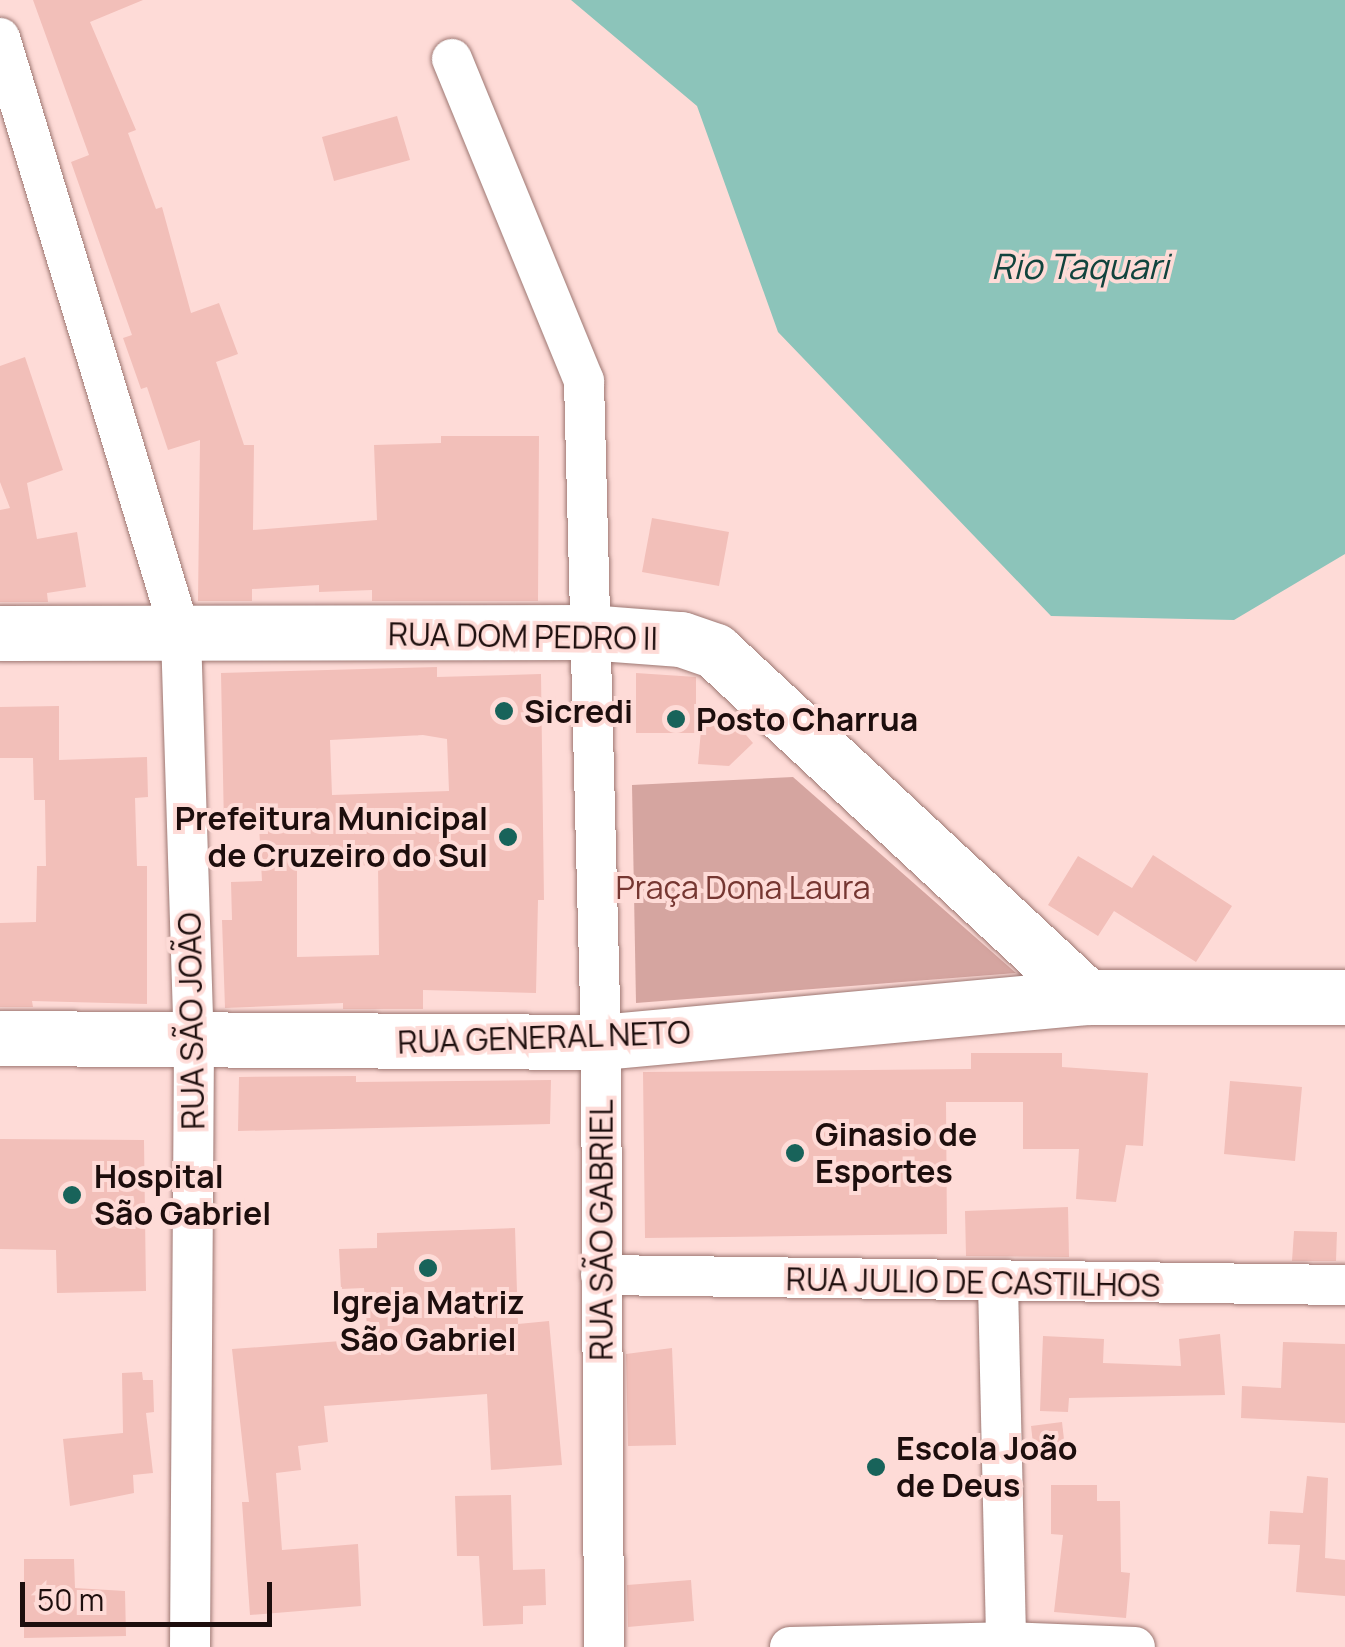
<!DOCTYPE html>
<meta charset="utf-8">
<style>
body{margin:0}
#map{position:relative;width:1345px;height:1647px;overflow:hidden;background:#fedbd7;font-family:Manrope,sans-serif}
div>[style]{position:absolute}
.green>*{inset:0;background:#d5a5a0}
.water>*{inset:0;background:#8cc4ba}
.building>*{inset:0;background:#f2bfb9}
.roads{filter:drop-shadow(0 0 2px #9d7772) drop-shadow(0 0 2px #9d7772)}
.street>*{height:40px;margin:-20px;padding:0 20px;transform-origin:20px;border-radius:20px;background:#fff}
.secondary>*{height:55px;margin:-27.5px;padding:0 27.5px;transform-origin:27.5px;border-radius:27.5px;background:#fff}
.dots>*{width:28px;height:28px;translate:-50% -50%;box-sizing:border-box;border:5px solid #fedbd7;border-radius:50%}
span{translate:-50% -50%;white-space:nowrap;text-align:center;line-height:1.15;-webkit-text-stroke:8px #fedbd7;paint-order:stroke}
.street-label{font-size:32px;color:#1d0e0d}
.poi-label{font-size:32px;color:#1d0e0d;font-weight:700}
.left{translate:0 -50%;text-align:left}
.right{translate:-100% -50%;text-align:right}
.park-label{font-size:32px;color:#763732}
.water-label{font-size:35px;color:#11433d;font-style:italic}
.scale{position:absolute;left:20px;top:1582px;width:252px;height:45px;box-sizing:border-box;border:5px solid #1d0e0d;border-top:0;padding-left:12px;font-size:30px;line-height:35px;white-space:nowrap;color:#1d0e0d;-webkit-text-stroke:8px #fedbd7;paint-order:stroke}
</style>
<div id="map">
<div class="green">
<div style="clip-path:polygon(793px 777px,1016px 973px,636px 1003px,632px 785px)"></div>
</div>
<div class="water">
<div style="clip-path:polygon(571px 0,1345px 0,1345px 554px,1234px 620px,1051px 616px,778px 332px,697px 106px)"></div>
</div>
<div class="building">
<div style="clip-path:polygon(33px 0,143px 0,90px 22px,136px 130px,128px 133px,156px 209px,162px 207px,191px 313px,219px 303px,238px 354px,216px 362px,244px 445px,254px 445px,253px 530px,377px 520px,374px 445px,441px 443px,441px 436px,539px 436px,538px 601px,372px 601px,372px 590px,319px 592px,319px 585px,252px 589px,252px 601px,198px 601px,200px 440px,168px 450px,147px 387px,141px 389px,123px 338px,132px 335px,71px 162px,89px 155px)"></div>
<div style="clip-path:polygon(397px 116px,410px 160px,334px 181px,322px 137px)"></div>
<div style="clip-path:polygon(25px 357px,63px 470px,27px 483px,37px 539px,77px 532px,86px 587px,47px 593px,48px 602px,0 602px,0 510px,10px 508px,0 482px,0 366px)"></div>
<div style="clip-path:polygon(652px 518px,729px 532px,719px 586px,642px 572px)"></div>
<div style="clip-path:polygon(evenodd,437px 667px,437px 677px,541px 674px,544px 900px,538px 900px,536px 993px,423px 990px,423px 1009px,343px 1009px,343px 1003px,225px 1008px,222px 920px,232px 920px,231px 882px,262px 881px,259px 825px,224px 827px,221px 673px,437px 667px,423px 735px,447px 739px,449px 791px,332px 795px,330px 740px,423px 735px,437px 667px,378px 865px,379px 955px,297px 957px,297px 867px,378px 865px)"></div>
<div style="clip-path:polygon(636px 673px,696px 677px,696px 733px,636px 733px)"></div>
<div style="clip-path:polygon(59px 706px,59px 760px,147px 757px,148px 797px,135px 798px,137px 866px,147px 866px,147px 1004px,32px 1001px,33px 1007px,0 1007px,0 923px,36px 922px,37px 866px,46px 866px,45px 800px,34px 800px,33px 758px,0 758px,0 707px)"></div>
<div style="clip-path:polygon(724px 710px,753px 743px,729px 766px,698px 764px,701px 730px)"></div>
<div style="clip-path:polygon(1153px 855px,1232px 906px,1196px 962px,1114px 911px,1098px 936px,1048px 905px,1078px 856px,1132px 888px)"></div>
<div style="clip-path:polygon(971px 1053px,1062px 1053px,1062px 1067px,1148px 1073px,1143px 1146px,1126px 1145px,1116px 1202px,1076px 1199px,1079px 1149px,1023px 1149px,1023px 1102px,946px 1102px,947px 1234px,645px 1238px,643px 1072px,971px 1069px)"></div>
<div style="clip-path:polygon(356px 1076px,356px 1082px,551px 1080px,550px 1124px,238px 1131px,239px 1077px)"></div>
<div style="clip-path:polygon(1230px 1081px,1302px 1087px,1295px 1161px,1224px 1154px)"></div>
<div style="clip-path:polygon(0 1139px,144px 1140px,146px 1291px,57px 1293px,56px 1250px,0 1249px)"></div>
<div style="clip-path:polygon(1068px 1207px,1069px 1257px,966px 1256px,965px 1211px)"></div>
<div style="clip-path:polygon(515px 1228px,518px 1324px,549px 1321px,562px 1465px,491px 1470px,487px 1394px,324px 1406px,328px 1442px,298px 1446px,301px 1470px,276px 1473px,282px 1550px,358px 1544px,361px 1606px,250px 1615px,242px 1502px,249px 1502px,232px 1349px,368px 1339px,364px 1288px,341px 1289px,339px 1249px,377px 1248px,377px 1233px)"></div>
<div style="clip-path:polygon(1294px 1231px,1337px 1232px,1336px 1261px,1292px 1261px)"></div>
<div style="clip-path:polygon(1220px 1334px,1225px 1395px,1069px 1398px,1068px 1412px,1040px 1411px,1043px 1336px,1104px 1339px,1103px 1363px,1181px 1366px,1179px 1339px)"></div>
<div style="clip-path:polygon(1283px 1342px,1345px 1344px,1345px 1423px,1241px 1418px,1242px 1386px,1281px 1388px)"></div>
<div style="clip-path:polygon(672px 1348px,676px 1445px,628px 1446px,626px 1354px)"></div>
<div style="clip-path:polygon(142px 1372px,143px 1380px,153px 1380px,154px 1412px,146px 1413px,153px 1473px,133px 1475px,134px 1493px,70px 1506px,63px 1439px,123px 1433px,122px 1373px)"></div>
<div style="clip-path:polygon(1062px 1422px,1066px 1457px,1035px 1461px,1031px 1426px)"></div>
<div style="clip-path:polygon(1307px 1476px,1328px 1478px,1325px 1558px,1345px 1560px,1345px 1596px,1296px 1592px,1300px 1545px,1268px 1544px,1270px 1511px,1303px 1513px)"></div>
<div style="clip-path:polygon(1051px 1485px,1097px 1485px,1097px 1501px,1120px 1501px,1121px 1572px,1130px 1573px,1126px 1618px,1054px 1612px,1063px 1535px,1051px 1534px)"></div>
<div style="clip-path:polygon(511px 1495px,513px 1570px,545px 1569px,546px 1605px,523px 1606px,523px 1624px,483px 1626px,479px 1556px,457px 1556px,455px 1496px)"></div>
<div style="clip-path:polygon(24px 1559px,74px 1559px,75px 1588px,125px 1591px,126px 1636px,24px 1638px)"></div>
<div style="clip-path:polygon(691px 1580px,694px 1621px,628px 1627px,627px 1585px)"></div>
</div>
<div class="roads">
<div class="street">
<div style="left:0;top:38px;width:624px;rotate:73.13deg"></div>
<div style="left:181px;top:635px;width:409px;rotate:88.2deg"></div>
<div style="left:194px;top:1044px;width:603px;rotate:90.38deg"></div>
<div style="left:452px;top:59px;width:348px;rotate:67.7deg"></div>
<div style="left:584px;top:381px;width:661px;rotate:88.53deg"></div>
<div style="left:601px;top:1042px;width:605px;rotate:89.72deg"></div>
<div style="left:601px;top:1275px;width:744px;rotate:0.77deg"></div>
<div style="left:998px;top:1284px;width:363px;rotate:88.7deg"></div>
<div style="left:790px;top:1647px;width:215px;rotate:-1.3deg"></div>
<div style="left:1005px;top:1642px;width:130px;rotate:2.2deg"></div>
</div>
<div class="secondary">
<div style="left:0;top:633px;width:587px;rotate:-0.1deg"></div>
<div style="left:587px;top:632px;width:94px;rotate:4.3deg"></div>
<div style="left:681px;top:639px;width:36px;rotate:19deg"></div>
<div style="left:715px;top:651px;width:508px;rotate:42.93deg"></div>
<div style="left:0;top:1038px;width:601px;rotate:0.38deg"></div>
<div style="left:601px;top:1042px;width:488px;rotate:-5.3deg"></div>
<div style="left:1087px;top:997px;width:258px"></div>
</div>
</div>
<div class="dots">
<div style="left:504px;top:711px;background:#18635a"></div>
<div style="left:676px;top:719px;background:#18635a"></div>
<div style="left:508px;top:837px;background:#18635a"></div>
<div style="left:795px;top:1153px;background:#18635a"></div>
<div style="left:72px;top:1195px;background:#18635a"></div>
<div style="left:428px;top:1268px;background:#18635a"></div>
<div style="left:876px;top:1467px;background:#18635a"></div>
</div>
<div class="street-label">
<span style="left:523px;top:636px;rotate:1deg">RUA DOM PEDRO II</span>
<span style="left:191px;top:1021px;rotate:-91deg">RUA SÃO JOÃO</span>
<span style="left:544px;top:1037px;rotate:-2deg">RUA GENERAL NETO</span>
<span style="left:601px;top:1230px;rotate:-90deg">RUA SÃO GABRIEL</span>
<span style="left:973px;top:1282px;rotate:1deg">RUA JULIO DE CASTILHOS</span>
</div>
<div class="poi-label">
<span class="left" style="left:524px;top:711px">Sicredi</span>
<span class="left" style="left:696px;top:719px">Posto Charrua</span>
<span class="right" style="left:488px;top:837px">Prefeitura Municipal<br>de Cruzeiro do Sul</span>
<span class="left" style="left:815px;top:1153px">Ginasio de<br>Esportes</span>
<span class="left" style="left:94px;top:1195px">Hospital<br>São Gabriel</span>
<span style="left:428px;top:1321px">Igreja Matriz<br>São Gabriel</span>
<span class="left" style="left:896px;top:1467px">Escola João<br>de Deus</span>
</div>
<div class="park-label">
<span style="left:743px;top:887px">Praça Dona Laura</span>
</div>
<div class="water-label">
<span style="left:1080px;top:266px">Rio Taquari</span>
</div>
<div class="scale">50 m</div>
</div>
